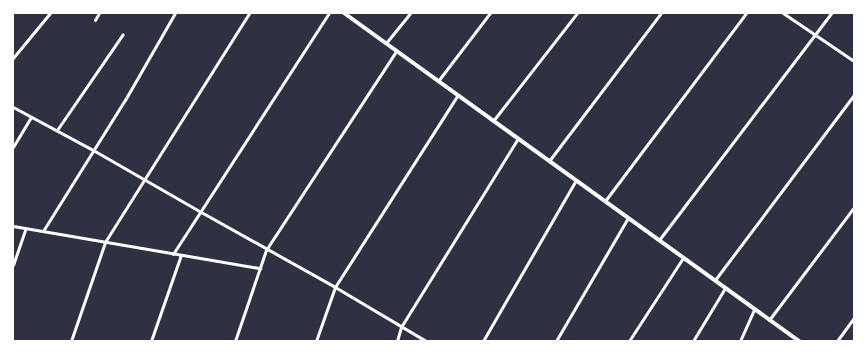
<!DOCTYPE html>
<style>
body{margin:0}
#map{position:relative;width:867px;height:354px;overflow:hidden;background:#2d3142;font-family:"Playfair Display",serif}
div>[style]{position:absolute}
.minor>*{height:3px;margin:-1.5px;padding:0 1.5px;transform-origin:1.5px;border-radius:1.5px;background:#fff}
.tertiary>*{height:4px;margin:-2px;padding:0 2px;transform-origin:2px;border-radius:2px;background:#fff}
span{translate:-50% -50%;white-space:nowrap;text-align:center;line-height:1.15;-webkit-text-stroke:3.5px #fff;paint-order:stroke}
.frame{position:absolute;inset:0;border:14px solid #fff;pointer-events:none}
</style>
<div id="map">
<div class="minor">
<div style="left:783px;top:13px;width:86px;rotate:34.1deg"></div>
<div style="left:95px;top:20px;width:8px;rotate:-60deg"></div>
<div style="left:386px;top:43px;width:38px;rotate:-51deg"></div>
<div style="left:13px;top:58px;width:58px;rotate:-50.6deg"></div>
<div style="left:438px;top:81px;width:86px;rotate:-52.6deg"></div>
<div style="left:13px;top:107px;width:91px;rotate:28.3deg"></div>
<div style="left:93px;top:150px;width:125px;rotate:29.9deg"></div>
<div style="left:201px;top:212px;width:154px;rotate:29.2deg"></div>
<div style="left:335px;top:287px;width:106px;rotate:30.7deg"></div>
<div style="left:493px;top:121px;width:137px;rotate:-52.1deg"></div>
<div style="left:57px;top:130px;width:116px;rotate:-55.5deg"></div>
<div style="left:13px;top:147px;width:35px;rotate:-59deg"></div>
<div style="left:549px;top:161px;width:186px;rotate:-52.9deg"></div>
<div style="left:605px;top:201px;width:235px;rotate:-53.1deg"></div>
<div style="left:13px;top:226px;width:251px;rotate:9.7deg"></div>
<div style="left:43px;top:231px;width:155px;rotate:-58deg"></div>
<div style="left:125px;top:100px;width:100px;rotate:-60.1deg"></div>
<div style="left:659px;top:240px;width:285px;rotate:-52.8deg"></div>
<div style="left:173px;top:254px;width:287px;rotate:-57.1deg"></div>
<div style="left:13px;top:265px;width:39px;rotate:-71deg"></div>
<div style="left:715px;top:280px;width:231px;rotate:-53.1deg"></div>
<div style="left:769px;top:320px;width:141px;rotate:-53deg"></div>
<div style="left:71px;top:341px;width:105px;rotate:-71deg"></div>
<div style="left:105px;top:242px;width:271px;rotate:-57.8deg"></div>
<div style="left:151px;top:341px;width:91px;rotate:-70.8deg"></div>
<div style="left:235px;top:341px;width:96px;rotate:-71.2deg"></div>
<div style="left:266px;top:250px;width:238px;rotate:-56.8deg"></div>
<div style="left:316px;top:341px;width:57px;rotate:-70.6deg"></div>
<div style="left:335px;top:287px;width:228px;rotate:-57.4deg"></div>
<div style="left:397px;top:341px;width:15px;rotate:-74deg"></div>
<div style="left:401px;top:327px;width:222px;rotate:-58.2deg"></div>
<div style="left:483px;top:341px;width:186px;rotate:-60deg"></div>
<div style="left:556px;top:341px;width:143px;rotate:-59.7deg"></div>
<div style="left:629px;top:341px;width:99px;rotate:-57deg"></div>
<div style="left:693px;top:341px;width:62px;rotate:-58.9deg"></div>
<div style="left:740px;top:341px;width:35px;rotate:-66deg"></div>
<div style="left:837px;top:341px;width:29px;rotate:-54deg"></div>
</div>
<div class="tertiary">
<div style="left:344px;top:13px;width:561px;rotate:35.79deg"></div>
</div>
<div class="frame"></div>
</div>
